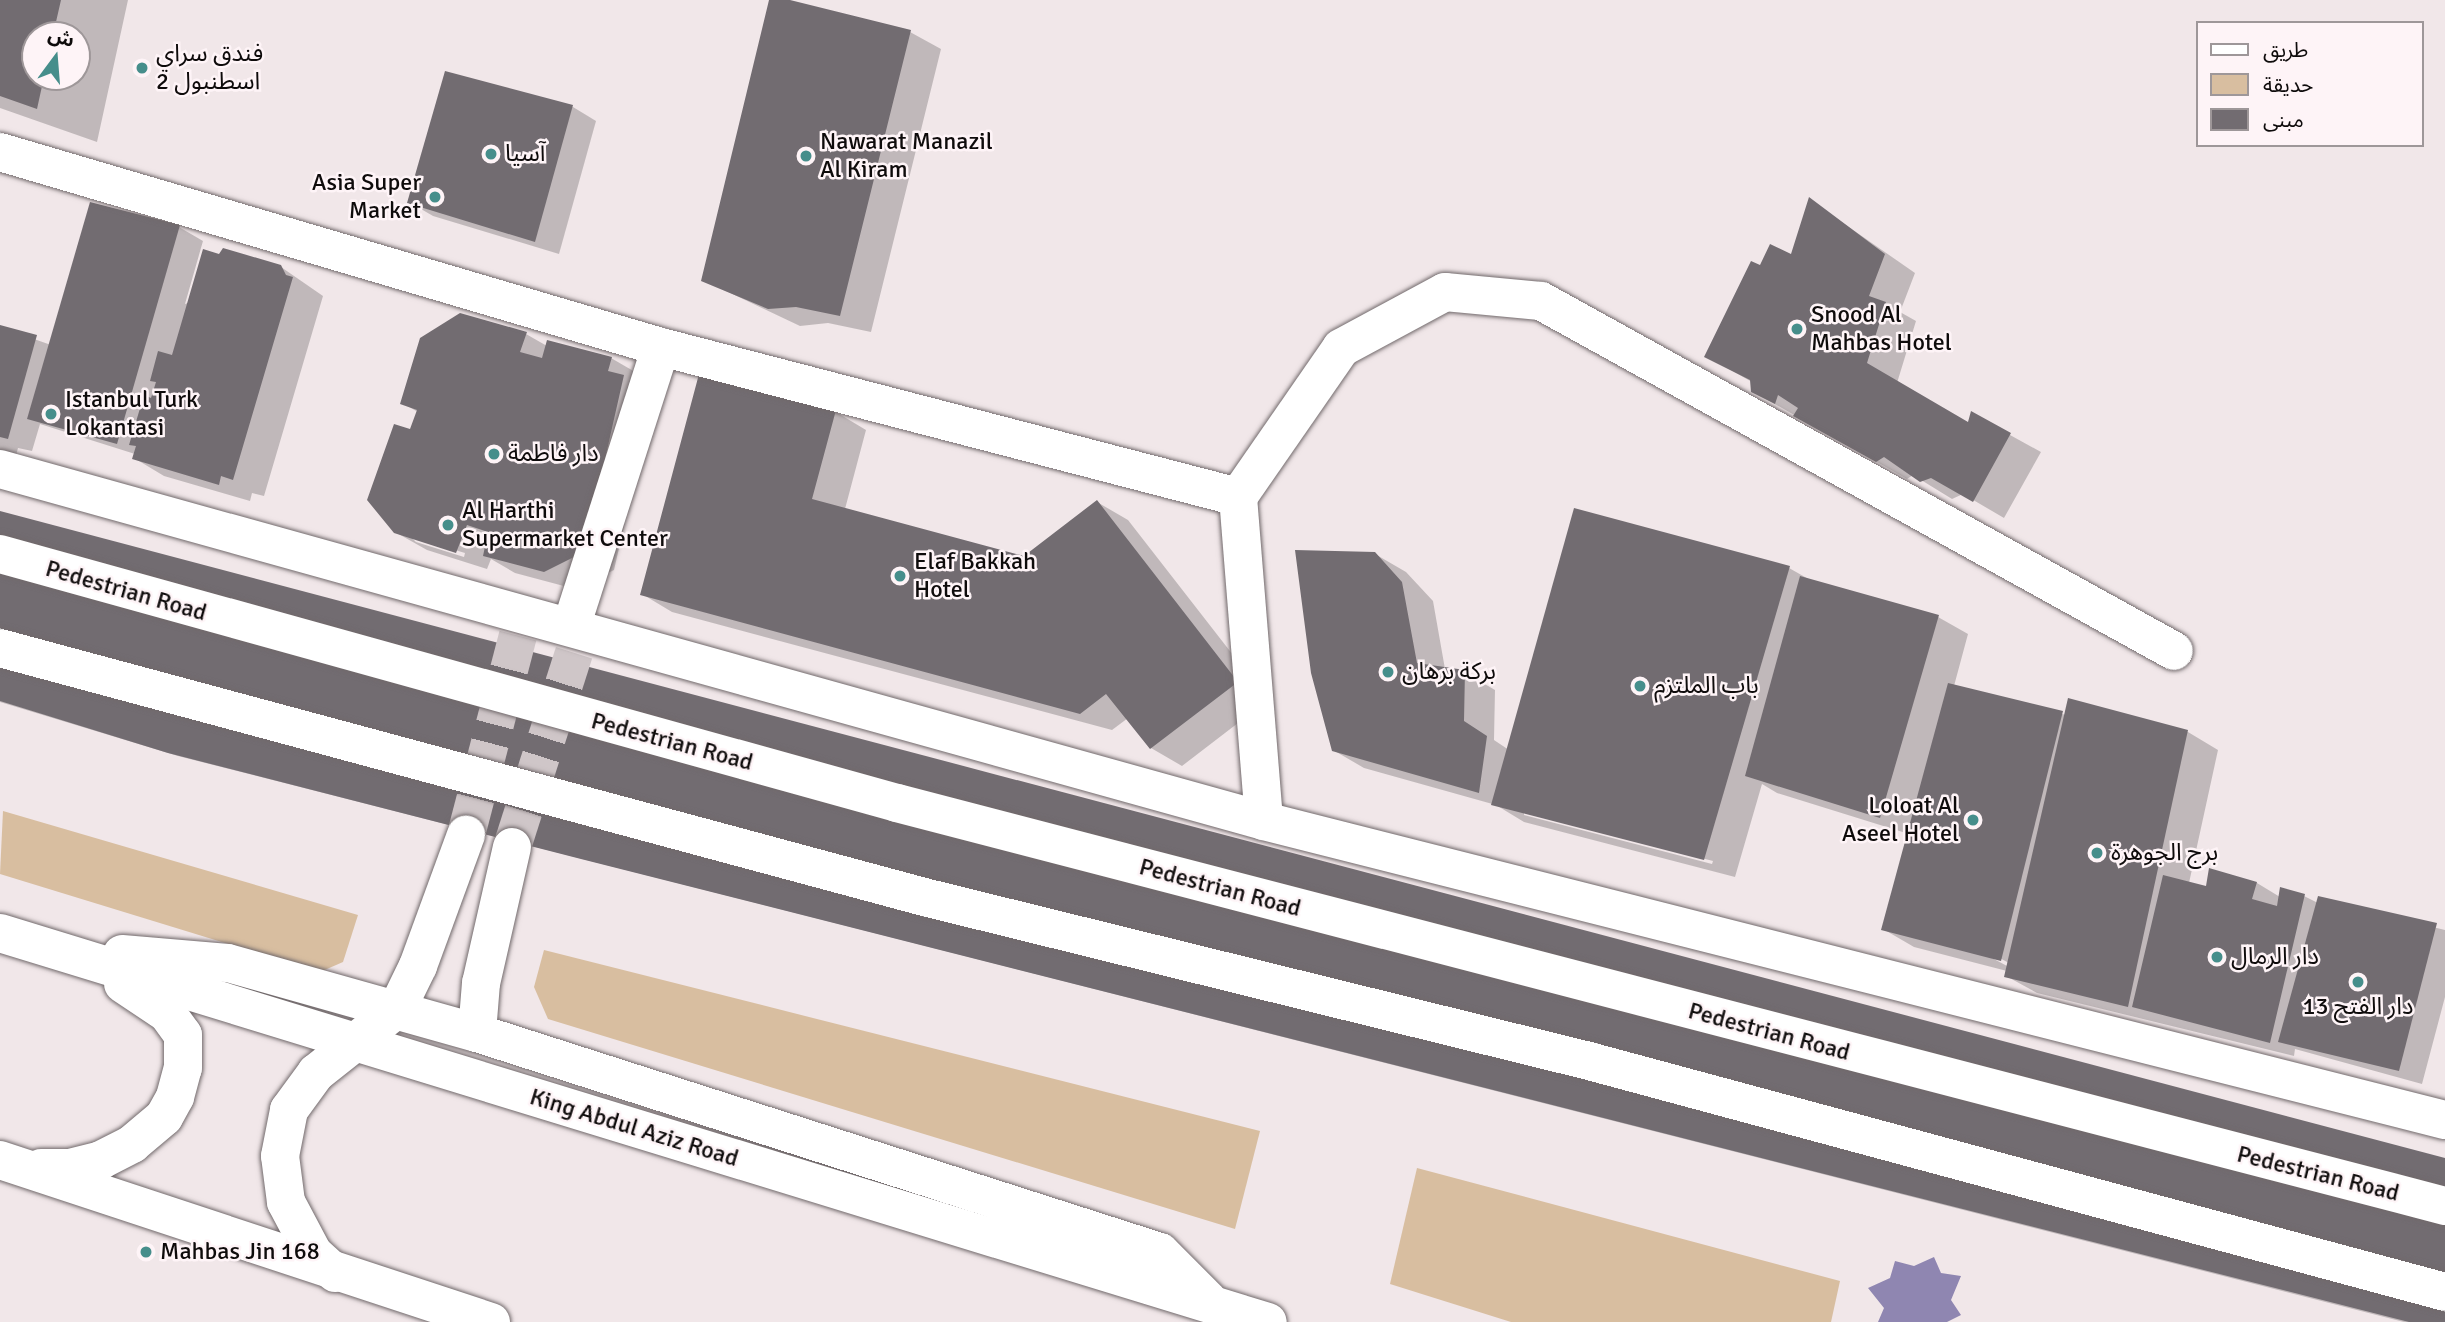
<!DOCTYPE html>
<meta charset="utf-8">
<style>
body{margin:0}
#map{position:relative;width:2445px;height:1322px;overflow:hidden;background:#f1e7e9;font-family:Signika,"Noto Sans Arabic",sans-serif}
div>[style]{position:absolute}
.green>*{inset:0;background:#d8bea0}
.water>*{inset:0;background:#8f86b1}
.shadow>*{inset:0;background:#0003}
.building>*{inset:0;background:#726c71}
.secondary-tunnel>*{height:38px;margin-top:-19px;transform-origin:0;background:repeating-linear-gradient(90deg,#cfc6c8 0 38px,transparent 0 57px)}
.roads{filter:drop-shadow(0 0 2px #71696b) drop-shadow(0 0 2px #71696b)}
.street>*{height:38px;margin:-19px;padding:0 19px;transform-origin:19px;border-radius:19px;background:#fff}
.secondary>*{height:38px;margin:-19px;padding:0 19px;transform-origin:19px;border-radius:19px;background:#fff}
.highway>*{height:38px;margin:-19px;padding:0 19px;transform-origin:19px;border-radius:19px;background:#fff}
.dots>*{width:19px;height:19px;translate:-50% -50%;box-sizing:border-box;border:4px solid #fef4f7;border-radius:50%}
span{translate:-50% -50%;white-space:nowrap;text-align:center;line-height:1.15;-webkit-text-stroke:5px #fef4f7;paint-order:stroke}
.poi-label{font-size:24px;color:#0e0b0b}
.left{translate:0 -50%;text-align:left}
.right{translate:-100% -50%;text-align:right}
.street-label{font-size:24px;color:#0e0b0b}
.legend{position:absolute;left:2196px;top:21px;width:228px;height:126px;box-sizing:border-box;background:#fef4f7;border:2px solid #9e9799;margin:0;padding:9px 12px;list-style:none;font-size:21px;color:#0e0b0b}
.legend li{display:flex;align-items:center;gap:14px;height:35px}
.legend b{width:35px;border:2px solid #9e9799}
.north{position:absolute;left:21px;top:21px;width:70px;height:70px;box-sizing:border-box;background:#fef4f7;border:2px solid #9e9799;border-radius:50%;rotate:16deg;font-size:19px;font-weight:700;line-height:28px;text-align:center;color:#0e0b0b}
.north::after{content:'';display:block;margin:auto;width:24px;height:32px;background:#468e8b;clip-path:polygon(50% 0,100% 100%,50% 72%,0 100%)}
</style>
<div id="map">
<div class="green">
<div style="clip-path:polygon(3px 811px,358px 915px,343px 962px,320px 972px,0 874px)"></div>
<div style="clip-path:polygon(544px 950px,1260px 1131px,1235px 1229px,548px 1019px,534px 987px)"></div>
<div style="clip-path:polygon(1417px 1168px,1840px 1281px,1831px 1322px,1511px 1322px,1390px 1284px)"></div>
</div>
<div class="water">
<div style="clip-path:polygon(1934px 1257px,1941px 1273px,1961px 1276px,1951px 1300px,1961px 1315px,1947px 1322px,1878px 1322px,1884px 1308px,1868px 1288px,1890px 1278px,1895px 1261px,1914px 1266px)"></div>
</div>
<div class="shadow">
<div style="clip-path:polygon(evenodd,0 0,128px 0,97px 142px,0 108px,0 0,35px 35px,77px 35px,77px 77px,35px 77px,35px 35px)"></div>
<div style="clip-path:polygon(771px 0,910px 32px,941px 49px,871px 332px,828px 323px,800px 326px,703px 280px)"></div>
<div style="clip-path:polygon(446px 73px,573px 107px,596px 121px,559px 254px,433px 216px,409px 202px)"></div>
<div style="clip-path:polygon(1810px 200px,1915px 273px,1900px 312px,1916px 321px,1897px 383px,1969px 425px,1972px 414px,2041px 452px,2004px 518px,1963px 494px,1952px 499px,1913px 475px,1907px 479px,1752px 391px,1752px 382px,1706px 356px,1761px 268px,1792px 256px)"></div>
<div style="clip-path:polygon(91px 205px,179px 227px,203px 241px,185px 304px,281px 267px,323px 296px,264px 496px,252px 493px,250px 501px,164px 476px,134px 458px,135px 454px,40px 424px,32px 451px,18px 448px,15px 459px,0 455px,0 327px,51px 345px)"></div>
<div style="clip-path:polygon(evenodd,526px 334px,547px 346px,611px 358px,642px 376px,654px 395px,614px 570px,575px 589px,515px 573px,491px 559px,487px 569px,427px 550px,395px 532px,418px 412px,402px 403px,526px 334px,411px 537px,465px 553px,464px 557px,416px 542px,411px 537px)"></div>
<div style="clip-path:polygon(836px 412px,866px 430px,845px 509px,1025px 558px,1097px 502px,1128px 520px,1268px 700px,1182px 766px,1151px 748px,1128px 718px,1112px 730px,672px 612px,642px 594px)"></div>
<div style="clip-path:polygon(0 512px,2445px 1160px,2445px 1322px,2404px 1322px,178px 756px,0 702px)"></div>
<div style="clip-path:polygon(evenodd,1375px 554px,1406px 572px,1433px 601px,1445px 669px,1464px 672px,1495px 690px,1494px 740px,1509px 750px,1789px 568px,1812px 581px,1938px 617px,1968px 634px,1954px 686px,2066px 715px,2188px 732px,2218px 750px,2189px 883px,2208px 888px,2211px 870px,2257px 883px,2280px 897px,2304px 896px,2318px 903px,2319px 899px,2445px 930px,2445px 997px,2422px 1084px,2295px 1049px,2294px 1056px,2037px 993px,2006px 976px,2007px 971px,1914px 947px,1883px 929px,1909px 834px,1777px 793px,1762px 784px,1735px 877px,1524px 822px,1496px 805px,1364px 768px,1333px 750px,1375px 554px,1524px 812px,1713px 861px,1712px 864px,1524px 815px,1524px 812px,1375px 554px,1994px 955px,2009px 963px,2009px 967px,1992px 958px,1994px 955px)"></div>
</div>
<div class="building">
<div style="clip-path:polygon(0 0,61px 0,53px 35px,35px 35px,35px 77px,44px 77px,37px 109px,0 96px)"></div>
<div style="clip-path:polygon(769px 0,790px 0,911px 30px,840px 316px,796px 307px,768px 309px,701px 281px)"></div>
<div style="clip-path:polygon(445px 71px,573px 105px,535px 242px,407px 203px)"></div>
<div style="clip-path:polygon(1809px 197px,1885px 254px,1869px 296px,1886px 302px,1867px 363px,1968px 422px,1971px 411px,2011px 433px,1973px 502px,1931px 478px,1920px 482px,1884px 457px,1876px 462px,1793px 416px,1798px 408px,1778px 395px,1775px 404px,1751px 392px,1750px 380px,1704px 357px,1751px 261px,1760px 265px,1770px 244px,1791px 254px)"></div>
<div style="clip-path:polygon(90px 202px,180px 225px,117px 444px,27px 419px)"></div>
<div style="clip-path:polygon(223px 248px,281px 265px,286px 275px,293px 277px,233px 480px,221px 476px,219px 485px,132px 459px,136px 446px,129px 445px,144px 395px,151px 398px,156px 382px,150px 381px,158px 351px,172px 355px,203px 249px,219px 254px)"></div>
<div style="clip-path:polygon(460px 313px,527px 332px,520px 352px,542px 358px,547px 340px,612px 357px,608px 371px,624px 375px,584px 552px,544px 572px,483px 556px,488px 532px,467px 525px,456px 553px,394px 533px,367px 500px,394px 424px,410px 429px,417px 410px,400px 404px,420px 338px)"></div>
<div style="clip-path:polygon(0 325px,37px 335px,8px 439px,0 437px)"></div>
<div style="clip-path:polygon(699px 374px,836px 410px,812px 499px,1024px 556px,1097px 500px,1238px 682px,1150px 749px,1106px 694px,1080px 714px,640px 595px)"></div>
<div style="clip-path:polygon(1574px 508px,1790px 566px,1704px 860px,1491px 805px)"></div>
<div style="clip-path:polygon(0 511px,2445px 1158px,2445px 1322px,2409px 1322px,581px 859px,168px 753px,0 701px)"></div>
<div style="clip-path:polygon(1295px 550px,1375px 552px,1402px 582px,1417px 663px,1465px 670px,1464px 721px,1487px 736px,1479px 793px,1332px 751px,1311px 673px)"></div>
<div style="clip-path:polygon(1800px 576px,1939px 615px,1880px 818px,1745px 776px)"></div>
<div style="clip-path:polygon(1948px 683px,2063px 711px,2001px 961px,1881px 930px)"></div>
<div style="clip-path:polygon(2068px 698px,2188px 730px,2128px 1007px,2004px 977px)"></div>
<div style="clip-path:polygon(2209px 868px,2257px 882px,2252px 899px,2277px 906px,2280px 887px,2305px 894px,2270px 1043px,2132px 1007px,2163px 875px,2206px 886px)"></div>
<div style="clip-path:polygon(2318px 896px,2437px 923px,2399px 1071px,2278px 1042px)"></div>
</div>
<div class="secondary-tunnel">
<div style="left:466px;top:835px;width:206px;rotate:-75.4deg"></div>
<div style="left:512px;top:847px;width:204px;rotate:-72.3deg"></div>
</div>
<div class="roads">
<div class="street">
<div style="left:0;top:152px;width:689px;rotate:16.44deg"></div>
<div style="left:661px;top:347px;width:596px;rotate:14.57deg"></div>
<div style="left:1238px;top:497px;width:325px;rotate:85.4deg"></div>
<div style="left:1238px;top:497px;width:181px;rotate:-55.3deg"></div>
<div style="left:1341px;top:348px;width:118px;rotate:-28.3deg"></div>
<div style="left:1445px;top:292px;width:96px;rotate:5.4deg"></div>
<div style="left:1541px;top:301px;width:723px;rotate:28.94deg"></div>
<div style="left:571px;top:627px;width:294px;rotate:-72.2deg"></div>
</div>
<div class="secondary">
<div style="left:0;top:469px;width:1312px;rotate:15.56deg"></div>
<div style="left:1264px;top:821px;width:1218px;rotate:14.21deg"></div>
<div style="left:0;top:554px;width:931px;rotate:15.51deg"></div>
<div style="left:897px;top:803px;width:1600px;rotate:14.59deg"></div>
<div style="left:0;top:648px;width:957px;rotate:15.08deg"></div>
<div style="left:924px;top:897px;width:685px;rotate:13.85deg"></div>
<div style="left:1589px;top:1061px;width:887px;rotate:15.1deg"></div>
</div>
<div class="highway">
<div style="left:512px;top:847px;width:139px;rotate:102.8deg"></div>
<div style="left:481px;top:983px;width:50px;rotate:94.6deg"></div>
<div style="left:477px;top:1033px;width:717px;rotate:17.78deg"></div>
<div style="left:1160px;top:1252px;width:68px;rotate:45deg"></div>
<div style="left:0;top:933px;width:1326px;rotate:17.06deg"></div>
<div style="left:122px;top:954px;width:106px;rotate:4.9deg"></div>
<div style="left:228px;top:963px;width:259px;rotate:15.7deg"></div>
<div style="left:0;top:1160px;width:517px;rotate:18.26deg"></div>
<div style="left:41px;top:1168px;width:29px"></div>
<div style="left:70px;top:1168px;width:32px;rotate:-14deg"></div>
<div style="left:101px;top:1160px;width:35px;rotate:-27deg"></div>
<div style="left:132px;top:1144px;width:42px;rotate:-40.2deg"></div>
<div style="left:164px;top:1117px;width:23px;rotate:-61deg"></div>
<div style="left:175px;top:1097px;width:30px;rotate:-75deg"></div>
<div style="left:183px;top:1068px;width:33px;rotate:-90deg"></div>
<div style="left:183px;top:1035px;width:26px;rotate:-126deg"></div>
<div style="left:168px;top:1014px;width:54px;rotate:-146.3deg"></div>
<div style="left:335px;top:1273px;width:30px;rotate:-138deg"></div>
<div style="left:313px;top:1253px;width:58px;rotate:-117.9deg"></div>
<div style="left:286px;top:1202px;width:46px;rotate:-97.4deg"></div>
<div style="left:280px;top:1156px;width:47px;rotate:-78.9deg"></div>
<div style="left:289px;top:1110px;width:46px;rotate:-53.9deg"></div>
<div style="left:316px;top:1073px;width:103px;rotate:-38.3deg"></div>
<div style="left:397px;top:1009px;width:48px;rotate:-64deg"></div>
<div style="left:418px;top:966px;width:140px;rotate:-69.9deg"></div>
</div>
</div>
<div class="dots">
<div style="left:142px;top:68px;background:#468e8b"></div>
<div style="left:491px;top:154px;background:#468e8b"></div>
<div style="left:806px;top:156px;background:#468e8b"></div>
<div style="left:435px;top:197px;background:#468e8b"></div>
<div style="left:1797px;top:329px;background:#468e8b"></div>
<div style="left:51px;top:414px;background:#468e8b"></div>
<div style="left:494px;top:454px;background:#468e8b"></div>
<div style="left:448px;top:525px;background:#468e8b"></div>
<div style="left:900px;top:576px;background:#468e8b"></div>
<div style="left:1388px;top:672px;background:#468e8b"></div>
<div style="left:1640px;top:686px;background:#468e8b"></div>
<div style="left:1973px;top:820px;background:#468e8b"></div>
<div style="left:2097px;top:853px;background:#468e8b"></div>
<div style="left:2217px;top:957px;background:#468e8b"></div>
<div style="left:2358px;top:982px;background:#468e8b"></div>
<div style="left:146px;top:1252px;background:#468e8b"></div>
</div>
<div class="poi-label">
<span class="left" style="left:156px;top:68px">فندق سراي<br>اسطنبول 2</span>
<span class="left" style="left:820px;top:156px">Nawarat Manazil<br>Al Kiram</span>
<span class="left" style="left:505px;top:154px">آسيا</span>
<span class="right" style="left:421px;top:197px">Asia Super<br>Market</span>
<span class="left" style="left:1811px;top:329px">Snood Al<br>Mahbas Hotel</span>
<span class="left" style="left:65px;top:414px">Istanbul Turk<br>Lokantasi</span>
<span class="left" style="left:508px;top:454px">دار فاطمة</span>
<span class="left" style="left:462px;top:525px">Al Harthi<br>Supermarket Center</span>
<span class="left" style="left:914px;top:576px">Elaf Bakkah<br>Hotel</span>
<span class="left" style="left:1402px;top:672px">بركة برهان</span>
<span class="left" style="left:1654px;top:686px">باب الملتزم</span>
<span class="right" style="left:1959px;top:820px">Loloat Al<br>Aseel Hotel</span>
<span class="left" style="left:2111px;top:853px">برج الجوهرة</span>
<span class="left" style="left:2231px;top:957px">دار الرمال</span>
<span style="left:2358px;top:1007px">دار الفتح 13</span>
<span class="left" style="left:160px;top:1252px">Mahbas Jin 168</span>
</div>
<div class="street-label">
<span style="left:126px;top:591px;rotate:16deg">Pedestrian Road</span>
<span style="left:672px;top:742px;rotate:15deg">Pedestrian Road</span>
<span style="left:1220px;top:888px;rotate:15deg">Pedestrian Road</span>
<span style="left:1769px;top:1032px;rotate:15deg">Pedestrian Road</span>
<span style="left:634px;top:1128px;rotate:17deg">King Abdul Aziz Road</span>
<span style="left:2318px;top:1174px;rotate:14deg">Pedestrian Road</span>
</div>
<ul class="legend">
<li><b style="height:9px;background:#fff"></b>طريق</li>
<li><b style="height:19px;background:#d8bea0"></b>حديقة</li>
<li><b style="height:19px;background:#726c71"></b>مبنى</li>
</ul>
<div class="north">ش</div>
</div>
